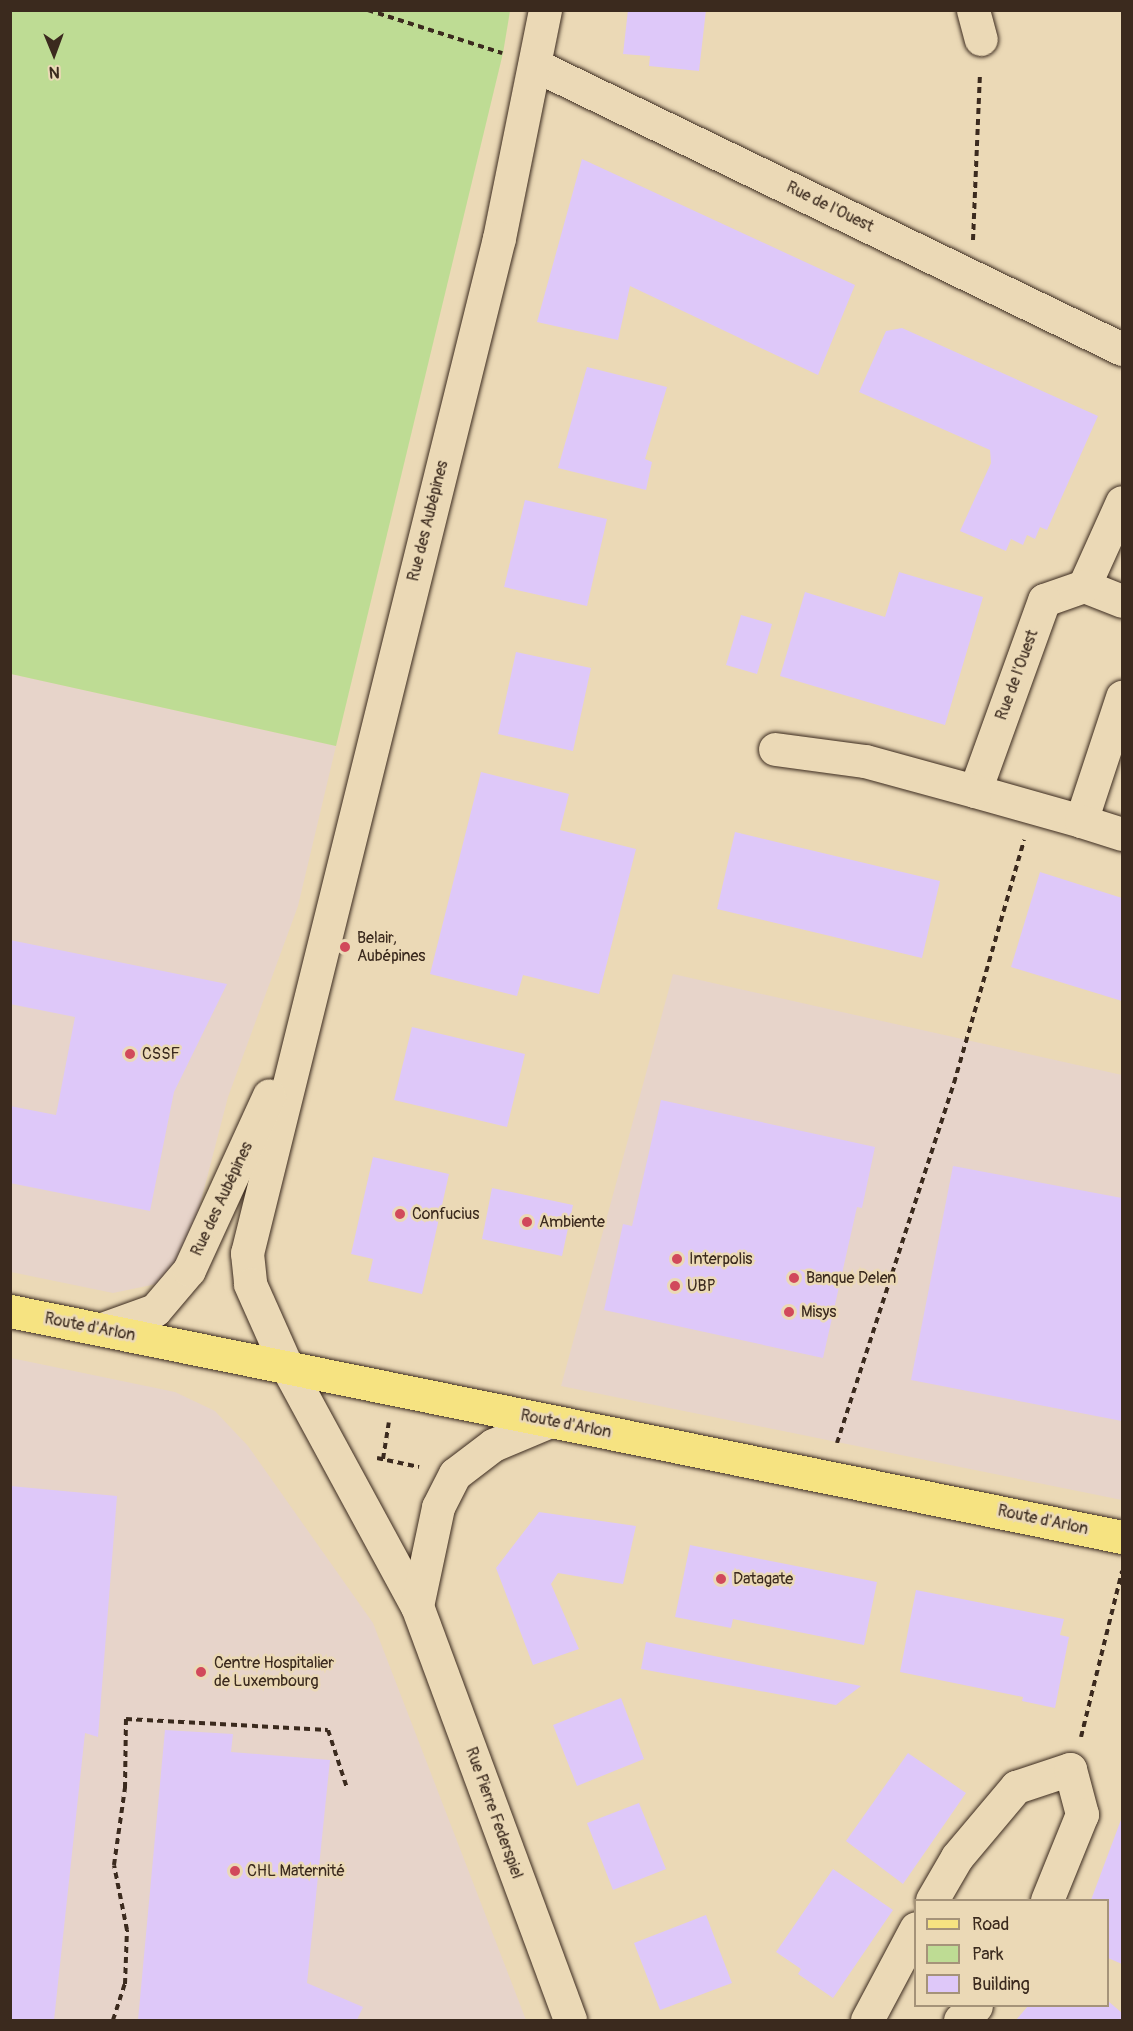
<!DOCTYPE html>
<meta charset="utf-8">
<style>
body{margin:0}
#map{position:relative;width:1133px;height:2031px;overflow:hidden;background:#ebd9b6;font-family:Pangolin,sans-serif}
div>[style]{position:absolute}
.built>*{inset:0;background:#e7d4ca}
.green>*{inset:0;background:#bedc94}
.building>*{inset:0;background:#dec8f9}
.path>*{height:4px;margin-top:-2px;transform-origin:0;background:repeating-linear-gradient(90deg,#3b2a1e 0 6px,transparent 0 10.5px)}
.roads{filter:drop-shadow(0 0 2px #3b2a1e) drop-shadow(0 0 2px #3b2a1e)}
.minor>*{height:33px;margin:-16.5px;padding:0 16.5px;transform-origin:16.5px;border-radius:16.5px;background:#ebd9b6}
.tertiary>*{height:33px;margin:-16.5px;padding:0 16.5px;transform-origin:16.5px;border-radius:16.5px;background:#ebd9b6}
.primary>*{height:33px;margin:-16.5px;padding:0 16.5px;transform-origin:16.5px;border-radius:16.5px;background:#f6e381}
.dots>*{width:16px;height:16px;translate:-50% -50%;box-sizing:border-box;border:3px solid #ebd9b6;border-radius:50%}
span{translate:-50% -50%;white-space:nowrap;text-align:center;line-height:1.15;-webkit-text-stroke:5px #ebd9b6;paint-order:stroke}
.street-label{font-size:16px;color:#3b2a1e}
.poi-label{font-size:16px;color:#3b2a1e}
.left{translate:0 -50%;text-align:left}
.frame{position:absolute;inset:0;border:12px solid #3b2a1e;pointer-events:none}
.legend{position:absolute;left:914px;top:1899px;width:195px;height:108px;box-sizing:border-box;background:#ebd9b6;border:2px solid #a59379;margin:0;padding:8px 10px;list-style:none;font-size:18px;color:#3b2a1e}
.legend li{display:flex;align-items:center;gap:12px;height:30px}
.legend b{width:30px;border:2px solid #a59379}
.north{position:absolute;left:24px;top:24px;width:60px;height:60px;-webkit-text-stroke:4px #ebd9b6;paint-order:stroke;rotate:179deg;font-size:16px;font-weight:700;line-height:24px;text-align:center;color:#3b2a1e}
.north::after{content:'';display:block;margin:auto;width:21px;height:27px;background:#3b2a1e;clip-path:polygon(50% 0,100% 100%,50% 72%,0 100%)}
</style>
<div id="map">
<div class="built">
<div style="clip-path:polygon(11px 674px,336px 746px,298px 906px,228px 1097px,188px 1251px,161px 1283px,113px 1293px,11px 1272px)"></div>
<div style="clip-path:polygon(673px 974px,1122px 1075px,1122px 1500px,561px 1386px)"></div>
<div style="clip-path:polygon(11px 1358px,175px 1392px,215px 1411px,248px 1446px,373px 1623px,526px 2020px,11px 2020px)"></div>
</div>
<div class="green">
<div style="clip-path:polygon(10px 11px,510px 11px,503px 53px,336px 746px,11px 674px)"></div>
</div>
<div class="building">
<div style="clip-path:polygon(628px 10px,706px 10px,699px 71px,649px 66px,650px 56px,623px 54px)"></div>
<div style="clip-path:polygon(582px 159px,855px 285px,818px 375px,630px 286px,618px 340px,537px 322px)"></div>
<div style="clip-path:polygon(902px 328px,1098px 416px,1047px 530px,1040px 527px,1035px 539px,1027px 535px,1023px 545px,1011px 539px,1006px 551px,960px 531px,991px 463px,990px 450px,859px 392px,886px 331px)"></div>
<div style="clip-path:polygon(587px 367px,667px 387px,645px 459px,652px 462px,646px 490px,558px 468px)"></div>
<div style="clip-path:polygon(525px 500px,607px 519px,587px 606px,504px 587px)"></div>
<div style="clip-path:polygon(899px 572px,983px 597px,945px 725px,780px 676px,805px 592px,885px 617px)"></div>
<div style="clip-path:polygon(741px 615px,772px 624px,757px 674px,726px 665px)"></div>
<div style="clip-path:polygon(516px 652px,591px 668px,573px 751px,498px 734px)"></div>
<div style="clip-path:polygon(481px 772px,569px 794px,560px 830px,636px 849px,599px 994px,523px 975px,517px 996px,430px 974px)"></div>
<div style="clip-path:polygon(735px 832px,940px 881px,922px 958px,717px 909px)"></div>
<div style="clip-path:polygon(1040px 872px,1122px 898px,1122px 1001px,1011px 967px)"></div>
<div style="clip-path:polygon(10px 940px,227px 984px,174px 1092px,150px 1211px,10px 1183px,10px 1106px,56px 1115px,75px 1017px,10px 1004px)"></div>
<div style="clip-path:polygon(412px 1027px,525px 1054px,507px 1127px,394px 1100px)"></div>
<div style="clip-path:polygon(661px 1100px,875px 1147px,862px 1208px,857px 1207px,823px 1358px,604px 1310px,623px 1224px,632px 1226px)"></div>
<div style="clip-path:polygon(373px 1157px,449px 1174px,422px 1294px,368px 1281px,373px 1259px,351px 1254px)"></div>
<div style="clip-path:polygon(953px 1166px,1122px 1198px,1122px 1421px,911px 1380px)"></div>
<div style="clip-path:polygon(492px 1188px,573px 1205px,562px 1256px,482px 1239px)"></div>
<div style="clip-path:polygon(10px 1486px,117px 1496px,98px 1737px,85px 1733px,54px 2020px,10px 2020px)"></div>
<div style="clip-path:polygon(539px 1512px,636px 1526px,623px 1584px,558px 1573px,551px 1584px,579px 1649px,533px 1665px,496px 1568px)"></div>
<div style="clip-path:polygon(690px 1545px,877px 1582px,864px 1645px,733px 1619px,731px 1628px,675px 1617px)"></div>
<div style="clip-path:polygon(916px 1590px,1064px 1619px,1060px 1635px,1069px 1637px,1055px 1708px,1022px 1701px,1023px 1697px,900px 1672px)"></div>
<div style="clip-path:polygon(646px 1642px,861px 1686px,836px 1705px,641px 1669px)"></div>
<div style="clip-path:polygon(621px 1698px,644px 1759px,577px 1786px,553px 1725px)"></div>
<div style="clip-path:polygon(165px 1730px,233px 1734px,231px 1752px,330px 1760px,307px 1983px,363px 2007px,357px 2020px,138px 2020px)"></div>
<div style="clip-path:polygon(908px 1753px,966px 1793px,903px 1884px,846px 1841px)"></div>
<div style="clip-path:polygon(639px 1803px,666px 1869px,613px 1890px,587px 1823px)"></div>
<div style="clip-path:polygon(1122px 1817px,1122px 1964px,1108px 1958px,1108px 1900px,1091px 1900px)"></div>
<div style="clip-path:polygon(833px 1869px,893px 1910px,833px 1998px,798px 1974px,801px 1969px,776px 1952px)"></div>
<div style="clip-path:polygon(706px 1915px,732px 1983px,660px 2010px,634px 1943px)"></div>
<div style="clip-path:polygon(1108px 2001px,1122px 2013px,1122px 2020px,1016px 2020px,1028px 2006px,1108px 2006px)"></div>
</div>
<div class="path">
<div style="left:368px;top:10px;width:141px;rotate:17.8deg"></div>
<div style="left:973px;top:240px;width:167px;rotate:-87.6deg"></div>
<div style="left:837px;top:1443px;width:379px;rotate:-72deg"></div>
<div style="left:954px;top:1083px;width:253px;rotate:-73.9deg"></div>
<div style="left:377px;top:1458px;width:43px;rotate:12.1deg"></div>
<div style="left:383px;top:1459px;width:37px;rotate:-81deg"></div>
<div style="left:1081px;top:1737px;width:171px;rotate:-76.1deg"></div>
<div style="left:113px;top:2020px;width:38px;rotate:-72deg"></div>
<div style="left:125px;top:1984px;width:54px;rotate:-87.9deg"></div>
<div style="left:127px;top:1930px;width:66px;rotate:-101.3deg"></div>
<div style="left:114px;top:1865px;width:78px;rotate:-81.9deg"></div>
<div style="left:125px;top:1788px;width:69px;rotate:-89.2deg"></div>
<div style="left:126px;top:1719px;width:202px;rotate:3.1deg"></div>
<div style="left:328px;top:1730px;width:61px;rotate:71.9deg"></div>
</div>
<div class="roads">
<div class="minor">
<div style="left:973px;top:10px;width:30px;rotate:75deg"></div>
<div style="left:537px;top:66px;width:650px;rotate:25.82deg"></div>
<div style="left:1084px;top:586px;width:92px;rotate:-65.7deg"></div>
<div style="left:1122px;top:601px;width:41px;rotate:-158.5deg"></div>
<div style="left:1084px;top:586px;width:42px;rotate:160.7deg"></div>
<div style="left:1044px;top:600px;width:203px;rotate:109.9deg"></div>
<div style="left:975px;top:791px;width:110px;rotate:15.8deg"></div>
<div style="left:1081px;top:821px;width:131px;rotate:-71.7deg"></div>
<div style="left:775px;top:749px;width:91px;rotate:7.6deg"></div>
<div style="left:865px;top:761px;width:114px;rotate:15.3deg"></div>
<div style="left:1081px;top:821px;width:43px;rotate:17.6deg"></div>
<div style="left:932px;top:1900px;width:50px;rotate:-59.8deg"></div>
<div style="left:957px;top:1857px;width:92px;rotate:-49.9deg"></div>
<div style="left:1016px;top:1787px;width:57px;rotate:-18.4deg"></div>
<div style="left:1070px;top:1769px;width:47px;rotate:75.1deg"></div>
<div style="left:1082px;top:1814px;width:93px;rotate:112.1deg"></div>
<div style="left:867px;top:2020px;width:104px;rotate:-62deg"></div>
<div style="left:960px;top:2020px;width:21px;rotate:-41deg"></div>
</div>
<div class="tertiary">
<div style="left:545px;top:10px;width:233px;rotate:101.4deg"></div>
<div style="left:499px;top:238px;width:1046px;rotate:103.94deg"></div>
<div style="left:247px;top:1253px;width:31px;rotate:84deg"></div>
<div style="left:250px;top:1284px;width:91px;rotate:66deg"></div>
<div style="left:287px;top:1367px;width:272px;rotate:61.5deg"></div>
<div style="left:417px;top:1606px;width:441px;rotate:69.7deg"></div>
<div style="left:102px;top:1329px;width:56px;rotate:-19.7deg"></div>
<div style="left:155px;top:1310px;width:52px;rotate:-49.6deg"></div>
<div style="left:189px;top:1270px;width:192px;rotate:-65.4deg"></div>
<div style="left:417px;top:1606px;width:101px;rotate:-78deg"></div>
<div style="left:438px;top:1507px;width:37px;rotate:-63deg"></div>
<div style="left:455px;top:1474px;width:48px;rotate:-37.3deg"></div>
<div style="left:493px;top:1445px;width:62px;rotate:-22.8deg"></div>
</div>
<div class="primary">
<div style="left:10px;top:1311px;width:1135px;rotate:11.49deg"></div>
</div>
</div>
<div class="dots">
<div style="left:345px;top:947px;background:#d1495b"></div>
<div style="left:130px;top:1054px;background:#d1495b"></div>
<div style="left:400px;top:1214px;background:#d1495b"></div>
<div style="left:527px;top:1222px;background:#d1495b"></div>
<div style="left:677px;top:1259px;background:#d1495b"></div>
<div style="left:794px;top:1278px;background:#d1495b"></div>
<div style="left:675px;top:1286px;background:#d1495b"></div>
<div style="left:789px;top:1312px;background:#d1495b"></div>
<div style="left:721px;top:1579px;background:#d1495b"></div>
<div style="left:201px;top:1672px;background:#d1495b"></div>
<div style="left:235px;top:1871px;background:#d1495b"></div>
</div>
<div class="street-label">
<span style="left:830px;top:207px;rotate:26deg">Rue de l'Ouest</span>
<span style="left:428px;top:521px;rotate:-76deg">Rue des Aubépines</span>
<span style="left:1017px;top:675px;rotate:-70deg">Rue de l'Ouest</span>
<span style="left:222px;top:1199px;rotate:-65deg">Rue des Aubépines</span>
<span style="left:90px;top:1327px;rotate:11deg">Route d'Arlon</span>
<span style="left:566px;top:1424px;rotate:11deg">Route d'Arlon</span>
<span style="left:1043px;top:1520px;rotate:12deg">Route d'Arlon</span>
<span style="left:494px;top:1813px;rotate:70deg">Rue Pierre Federspiel</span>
</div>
<div class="poi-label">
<span class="left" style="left:357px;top:947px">Belair,<br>Aubépines</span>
<span class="left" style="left:142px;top:1054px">CSSF</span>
<span class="left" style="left:412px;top:1214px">Confucius</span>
<span class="left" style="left:539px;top:1222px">Ambiente</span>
<span class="left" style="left:689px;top:1259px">Interpolis</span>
<span class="left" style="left:806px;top:1278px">Banque Delen</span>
<span class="left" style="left:687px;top:1286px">UBP</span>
<span class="left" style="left:801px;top:1312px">Misys</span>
<span class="left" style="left:733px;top:1579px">Datagate</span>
<span class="left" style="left:214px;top:1672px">Centre Hospitalier<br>de Luxembourg</span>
<span class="left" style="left:247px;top:1871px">CHL Maternité</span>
</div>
<div class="frame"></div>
<ul class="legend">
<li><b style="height:8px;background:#f6e381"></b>Road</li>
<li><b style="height:16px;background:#bedc94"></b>Park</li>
<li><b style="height:16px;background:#dec8f9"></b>Building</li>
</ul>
<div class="north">N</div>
</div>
